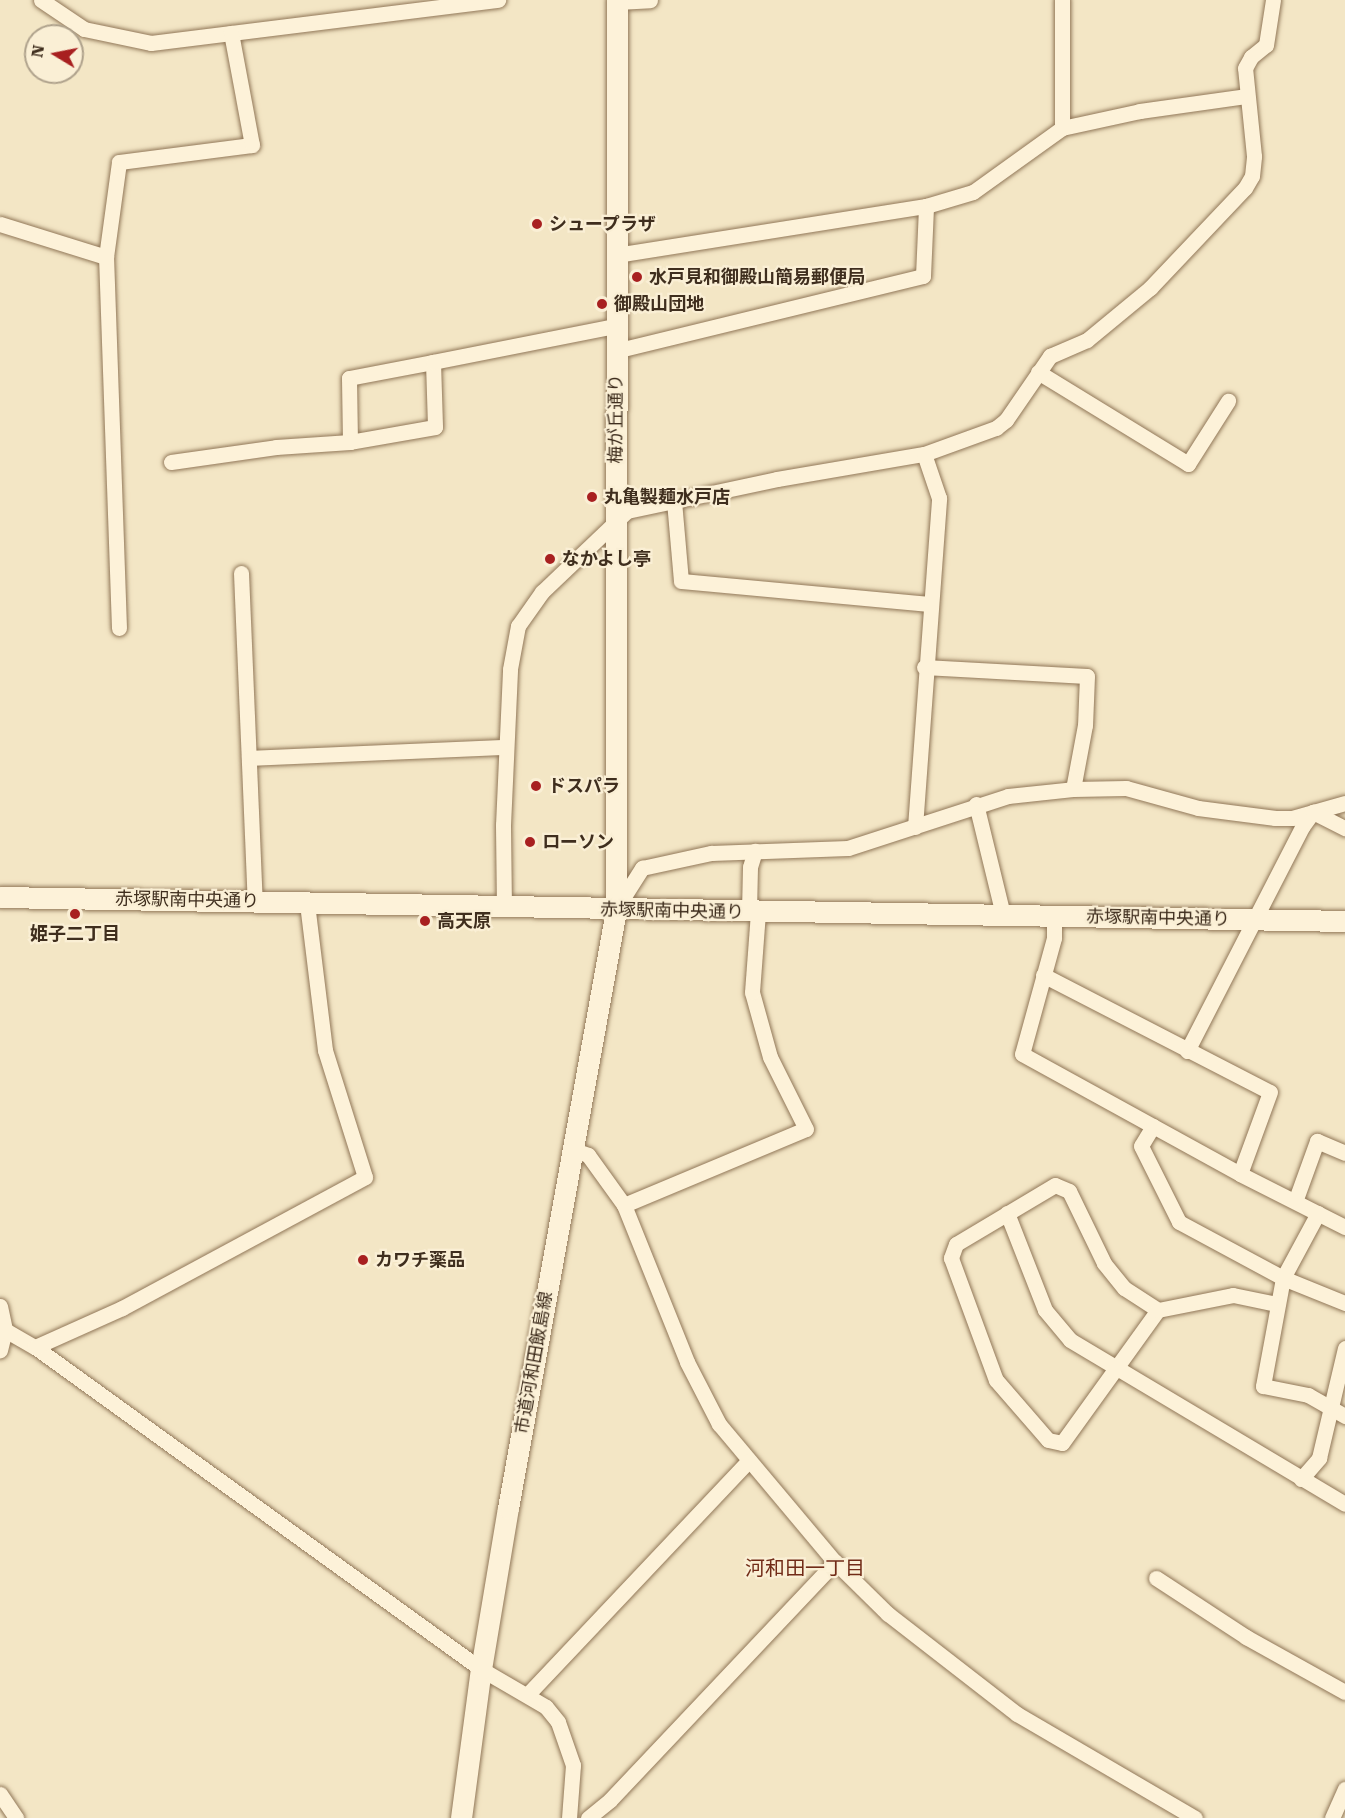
<!DOCTYPE html>
<meta charset="utf-8">
<style>
body{margin:0}
#map{position:relative;width:1345px;height:1818px;overflow:hidden;background:#f3e6c5;font-family:"Roboto Serif","Noto Sans JP",serif}
div>[style]{position:absolute}
.roads{filter:drop-shadow(0 0 2px #917758) drop-shadow(0 0 2px #917758)}
.street>*{height:15px;margin:-7.5px;padding:0 7.5px;transform-origin:7.5px;border-radius:7.5px;background:#fdf2d9}
.secondary>*{height:21px;margin:-10.5px;padding:0 10.5px;transform-origin:10.5px;border-radius:10.5px;background:#fdf2d9}
.dots>*{width:16px;height:16px;translate:-50% -50%;box-sizing:border-box;border:3px solid #faefd5;border-radius:50%}
span{translate:-50% -50%;white-space:nowrap;text-align:center;line-height:1.15;-webkit-text-stroke:4.5px #faefd5;paint-order:stroke}
.poi-label{font-size:18px;color:#3f2e1e;font-weight:700}
.left{translate:0 -50%;text-align:left}
.street-label{font-size:18px;color:#3f2e1e}
.neighbourhood-label{font-size:20px;color:#712b17}
.north{position:absolute;left:24px;top:24px;width:60px;height:60px;box-sizing:border-box;background:#faefd5;border:2px solid #afa28c;border-radius:50%;rotate:280deg;font-size:16px;font-weight:700;line-height:24px;text-align:center;color:#3f2e1e}
.north::after{content:'';display:block;margin:auto;width:21px;height:27px;background:#a82020;clip-path:polygon(50% 0,100% 100%,50% 72%,0 100%)}
</style>
<div id="map">
<div class="roads">
<div class="street">
<div style="left:41px;top:0;width:52px;rotate:34deg"></div>
<div style="left:84px;top:29px;width:68px;rotate:11.8deg"></div>
<div style="left:151px;top:43px;width:350px;rotate:-7.1deg"></div>
<div style="left:1062px;top:0;width:128px;rotate:90deg"></div>
<div style="left:617px;top:2px;width:33px;rotate:-3deg"></div>
<div style="left:0;top:224px;width:111px;rotate:17.3deg"></div>
<div style="left:616px;top:255px;width:314px;rotate:-9deg"></div>
<div style="left:926px;top:206px;width:49px;rotate:-16.6deg"></div>
<div style="left:973px;top:192px;width:110px;rotate:-35.7deg"></div>
<div style="left:1062px;top:128px;width:80px;rotate:-12.3deg"></div>
<div style="left:1140px;top:111px;width:108px;rotate:-8deg"></div>
<div style="left:615px;top:351px;width:317px;rotate:-13.7deg"></div>
<div style="left:923px;top:276px;width:70px;rotate:-87.5deg"></div>
<div style="left:433px;top:362px;width:65px;rotate:88.2deg"></div>
<div style="left:435px;top:427px;width:86px;rotate:170deg"></div>
<div style="left:350px;top:442px;width:64px;rotate:-90.9deg"></div>
<div style="left:349px;top:378px;width:86px;rotate:-10.8deg"></div>
<div style="left:433px;top:362px;width:186px;rotate:-11.2deg"></div>
<div style="left:1038px;top:372px;width:176px;rotate:31.5deg"></div>
<div style="left:1188px;top:464px;width:75px;rotate:-57.6deg"></div>
<div style="left:171px;top:462px;width:106px;rotate:-8.1deg"></div>
<div style="left:276px;top:447px;width:74px;rotate:-3.9deg"></div>
<div style="left:674px;top:501px;width:80px;rotate:85deg"></div>
<div style="left:681px;top:581px;width:250px;rotate:5.3deg"></div>
<div style="left:241px;top:573px;width:328px;rotate:87.6deg"></div>
<div style="left:119px;top:628px;width:371px;rotate:-92deg"></div>
<div style="left:106px;top:257px;width:96px;rotate:-82.2deg"></div>
<div style="left:119px;top:162px;width:134px;rotate:-7.3deg"></div>
<div style="left:252px;top:145px;width:114px;rotate:-100.6deg"></div>
<div style="left:924px;top:667px;width:163px;rotate:3.2deg"></div>
<div style="left:1087px;top:676px;width:49px;rotate:92.3deg"></div>
<div style="left:1085px;top:725px;width:65px;rotate:100.6deg"></div>
<div style="left:249px;top:758px;width:257px;rotate:-2.5deg"></div>
<div style="left:976px;top:804px;width:114px;rotate:76.3deg"></div>
<div style="left:915px;top:827px;width:330px;rotate:-85.8deg"></div>
<div style="left:939px;top:498px;width:46px;rotate:-108.8deg"></div>
<div style="left:504px;top:908px;width:83px;rotate:-90.7deg"></div>
<div style="left:503px;top:825px;width:156px;rotate:-87.4deg"></div>
<div style="left:510px;top:669px;width:44px;rotate:-79.5deg"></div>
<div style="left:518px;top:626px;width:42px;rotate:-54.8deg"></div>
<div style="left:542px;top:592px;width:117px;rotate:-43.6deg"></div>
<div style="left:627px;top:511px;width:153px;rotate:-12deg"></div>
<div style="left:777px;top:479px;width:149px;rotate:-9.7deg"></div>
<div style="left:924px;top:454px;width:77px;rotate:-19.9deg"></div>
<div style="left:996px;top:428px;width:13px;rotate:-39deg"></div>
<div style="left:1006px;top:420px;width:78px;rotate:-55.5deg"></div>
<div style="left:1050px;top:356px;width:40px;rotate:-23.4deg"></div>
<div style="left:1087px;top:340px;width:82px;rotate:-39.5deg"></div>
<div style="left:1150px;top:288px;width:138px;rotate:-46.5deg"></div>
<div style="left:1245px;top:188px;width:14px;rotate:-60deg"></div>
<div style="left:1252px;top:176px;width:20px;rotate:-84deg"></div>
<div style="left:1254px;top:156px;width:88px;rotate:-95.8deg"></div>
<div style="left:1245px;top:68px;width:13px;rotate:-61deg"></div>
<div style="left:1251px;top:57px;width:19px;rotate:-39deg"></div>
<div style="left:1266px;top:45px;width:46px;rotate:-81.2deg"></div>
<div style="left:616px;top:909px;width:49px;rotate:-57.6deg"></div>
<div style="left:642px;top:868px;width:71px;rotate:-12.3deg"></div>
<div style="left:711px;top:853px;width:137px;rotate:-2.1deg"></div>
<div style="left:848px;top:848px;width:168px;rotate:-18deg"></div>
<div style="left:1008px;top:796px;width:65px;rotate:-6.1deg"></div>
<div style="left:1073px;top:789px;width:53px;rotate:-1.1deg"></div>
<div style="left:1126px;top:788px;width:75px;rotate:15.5deg"></div>
<div style="left:1198px;top:808px;width:78px;rotate:7.4deg"></div>
<div style="left:1275px;top:818px;width:17px"></div>
<div style="left:1292px;top:818px;width:55px;rotate:-15.8deg"></div>
<div style="left:749px;top:911px;width:44px;rotate:-88.7deg"></div>
<div style="left:750px;top:867px;width:17px;rotate:-73deg"></div>
<div style="left:1054px;top:916px;width:22px;rotate:90deg"></div>
<div style="left:1054px;top:938px;width:120px;rotate:105.4deg"></div>
<div style="left:1022px;top:1054px;width:249px;rotate:28.8deg"></div>
<div style="left:1240px;top:1174px;width:118px;rotate:26.8deg"></div>
<div style="left:1043px;top:975px;width:255px;rotate:27.3deg"></div>
<div style="left:1270px;top:1092px;width:87px;rotate:110.1deg"></div>
<div style="left:1187px;top:1051px;width:252px;rotate:-62.8deg"></div>
<div style="left:1302px;top:827px;width:19px;rotate:-54deg"></div>
<div style="left:1313px;top:812px;width:36px;rotate:27deg"></div>
<div style="left:1153px;top:1126px;width:23px;rotate:121deg"></div>
<div style="left:1141px;top:1146px;width:85px;rotate:63.4deg"></div>
<div style="left:1179px;top:1222px;width:118px;rotate:28.3deg"></div>
<div style="left:1283px;top:1278px;width:67px;rotate:22deg"></div>
<div style="left:571px;top:1149px;width:18px;rotate:19deg"></div>
<div style="left:588px;top:1155px;width:62px;rotate:54.2deg"></div>
<div style="left:624px;top:1205px;width:169px;rotate:68.1deg"></div>
<div style="left:687px;top:1362px;width:70px;rotate:62.7deg"></div>
<div style="left:719px;top:1424px;width:180px;rotate:50deg"></div>
<div style="left:835px;top:1562px;width:74px;rotate:44.5deg"></div>
<div style="left:888px;top:1614px;width:163px;rotate:37.8deg"></div>
<div style="left:1017px;top:1714px;width:206px;rotate:30.3deg"></div>
<div style="left:1296px;top:1199px;width:62px;rotate:-70.1deg"></div>
<div style="left:1317px;top:1141px;width:30px;rotate:23deg"></div>
<div style="left:624px;top:1205px;width:197px;rotate:-22.7deg"></div>
<div style="left:806px;top:1129px;width:80px;rotate:-116.6deg"></div>
<div style="left:770px;top:1057px;width:67px;rotate:-105.5deg"></div>
<div style="left:752px;top:992px;width:80px;rotate:-85.7deg"></div>
<div style="left:1007px;top:1213px;width:104px;rotate:68.6deg"></div>
<div style="left:1045px;top:1310px;width:39px;rotate:50deg"></div>
<div style="left:1070px;top:1340px;width:320px;rotate:30.8deg"></div>
<div style="left:1318px;top:1213px;width:74px;rotate:118.3deg"></div>
<div style="left:1283px;top:1278px;width:110px;rotate:100.5deg"></div>
<div style="left:1263px;top:1386px;width:46px;rotate:11.3deg"></div>
<div style="left:1308px;top:1395px;width:43px;rotate:29.6deg"></div>
<div style="left:0;top:1306px;width:25px;rotate:78deg"></div>
<div style="left:5px;top:1330px;width:21px;rotate:104deg"></div>
<div style="left:1158px;top:1310px;width:40px;rotate:-147.1deg"></div>
<div style="left:1124px;top:1288px;width:32px;rotate:-129deg"></div>
<div style="left:1104px;top:1263px;width:80px;rotate:-115.9deg"></div>
<div style="left:1069px;top:1191px;width:15px;rotate:-157deg"></div>
<div style="left:1055px;top:1185px;width:115px;rotate:149.2deg"></div>
<div style="left:956px;top:1244px;width:15px;rotate:110deg"></div>
<div style="left:951px;top:1258px;width:130px;rotate:69.8deg"></div>
<div style="left:996px;top:1380px;width:79px;rotate:49.1deg"></div>
<div style="left:1048px;top:1440px;width:14px;rotate:12deg"></div>
<div style="left:1062px;top:1443px;width:164px;rotate:-54.2deg"></div>
<div style="left:1158px;top:1310px;width:76px;rotate:-11.3deg"></div>
<div style="left:1233px;top:1295px;width:45px;rotate:11.6deg"></div>
<div style="left:5px;top:1330px;width:34px;rotate:30deg"></div>
<div style="left:35px;top:1347px;width:550px;rotate:35.83deg"></div>
<div style="left:481px;top:1669px;width:75px;rotate:30.3deg"></div>
<div style="left:546px;top:1707px;width:19px;rotate:51deg"></div>
<div style="left:558px;top:1722px;width:46px;rotate:70.8deg"></div>
<div style="left:573px;top:1765px;width:53px;rotate:94.3deg"></div>
<div style="left:35px;top:1347px;width:95px;rotate:-24.1deg"></div>
<div style="left:122px;top:1308px;width:276px;rotate:-28.3deg"></div>
<div style="left:365px;top:1177px;width:133px;rotate:-107.5deg"></div>
<div style="left:325px;top:1050px;width:148px;rotate:-97deg"></div>
<div style="left:1301px;top:1479px;width:28px;rotate:-49deg"></div>
<div style="left:1319px;top:1458px;width:113px;rotate:-76.7deg"></div>
<div style="left:1156px;top:1578px;width:108px;rotate:33.2deg"></div>
<div style="left:1246px;top:1637px;width:113px;rotate:29.1deg"></div>
<div style="left:528px;top:1694px;width:320px;rotate:-46.6deg"></div>
<div style="left:0;top:1794px;width:29px;rotate:56deg"></div>
<div style="left:588px;top:1818px;width:28px;rotate:-39deg"></div>
<div style="left:610px;top:1800px;width:328px;rotate:-46.6deg"></div>
<div style="left:1332px;top:1818px;width:32px;rotate:-66deg"></div>
</div>
<div class="secondary">
<div style="left:0;top:897px;width:1345px;rotate:1.02deg"></div>
<div style="left:461px;top:1818px;width:150px;rotate:-82.4deg"></div>
<div style="left:481px;top:1669px;width:163px;rotate:-80.5deg"></div>
<div style="left:508px;top:1508px;width:608px;rotate:-79.76deg"></div>
<div style="left:616px;top:910px;width:910px;rotate:-89.94deg"></div>
</div>
</div>
<div class="dots">
<div style="left:537px;top:224px;background:#a82020"></div>
<div style="left:637px;top:277px;background:#a82020"></div>
<div style="left:602px;top:304px;background:#a82020"></div>
<div style="left:592px;top:497px;background:#a82020"></div>
<div style="left:550px;top:559px;background:#a82020"></div>
<div style="left:536px;top:786px;background:#a82020"></div>
<div style="left:530px;top:842px;background:#a82020"></div>
<div style="left:75px;top:914px;background:#a82020"></div>
<div style="left:425px;top:921px;background:#a82020"></div>
<div style="left:363px;top:1260px;background:#a82020"></div>
</div>
<div class="poi-label">
<span class="left" style="left:549px;top:224px">シュープラザ</span>
<span class="left" style="left:649px;top:277px">水戸見和御殿山簡易郵便局</span>
<span class="left" style="left:614px;top:304px">御殿山団地</span>
<span class="left" style="left:604px;top:497px">丸亀製麺水戸店</span>
<span class="left" style="left:562px;top:559px">なかよし亭</span>
<span class="left" style="left:548px;top:786px">ドスパラ</span>
<span class="left" style="left:542px;top:842px">ローソン</span>
<span class="left" style="left:437px;top:921px">高天原</span>
<span style="left:75px;top:934px">姫子二丁目</span>
<span class="left" style="left:375px;top:1260px">カワチ薬品</span>
</div>
<div class="street-label">
<span style="left:616px;top:419px;rotate:-90deg">梅が丘通り</span>
<span style="left:187px;top:900px;rotate:1deg">赤塚駅南中央通り</span>
<span style="left:672px;top:911px;rotate:1deg">赤塚駅南中央通り</span>
<span style="left:1158px;top:918px;rotate:1deg">赤塚駅南中央通り</span>
<span style="left:534px;top:1363px;rotate:-80deg">市道河和田飯島線</span>
</div>
<div class="neighbourhood-label">
<span style="left:805px;top:1568px">河和田一丁目</span>
</div>
<div class="north">N</div>
</div>
